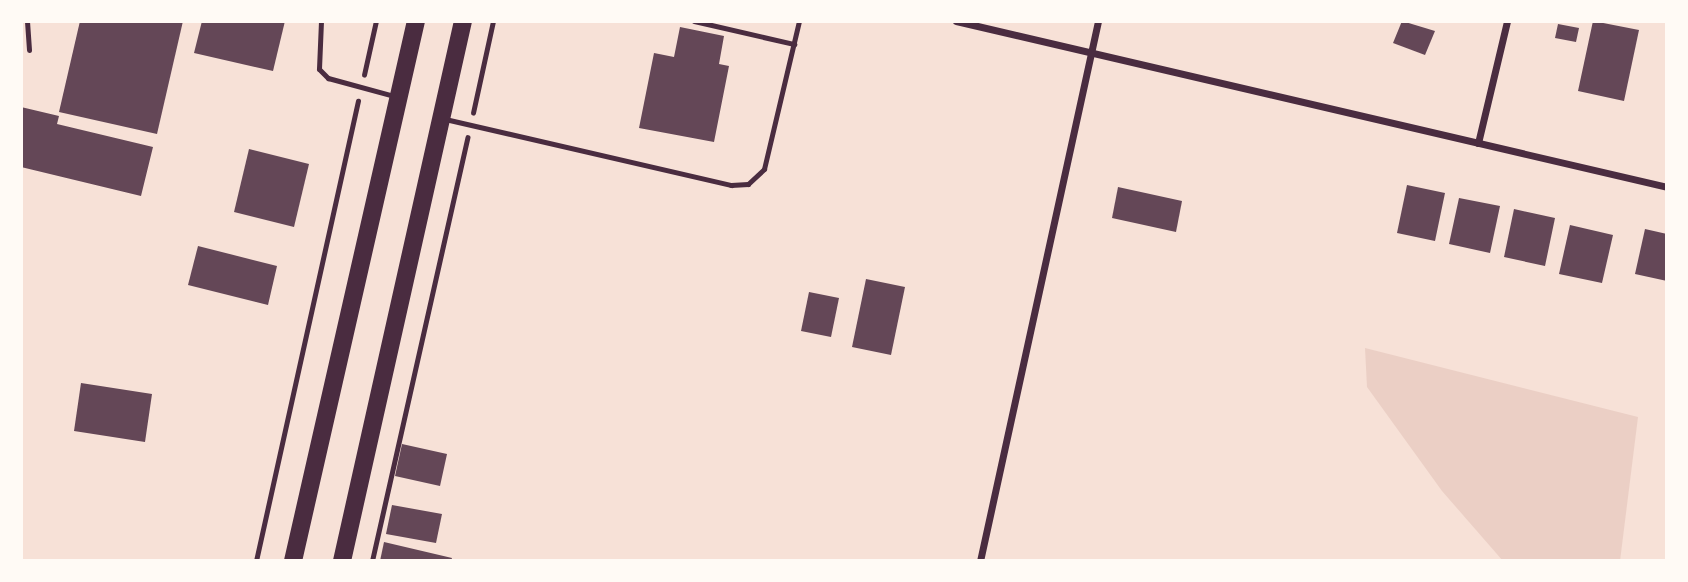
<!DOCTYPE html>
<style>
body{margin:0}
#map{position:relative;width:1688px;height:582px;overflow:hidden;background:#f7e1d7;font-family:Jost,sans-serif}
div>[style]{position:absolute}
.green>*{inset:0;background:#ebcfc5}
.building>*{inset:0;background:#644757}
.path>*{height:4.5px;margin:-2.25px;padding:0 2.25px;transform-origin:2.25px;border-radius:2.25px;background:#4a2c40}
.service>*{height:5px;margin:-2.5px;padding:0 2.5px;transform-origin:2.5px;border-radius:2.5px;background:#4a2c40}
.minor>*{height:7px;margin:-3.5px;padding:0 3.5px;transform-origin:3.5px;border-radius:3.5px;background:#4a2c40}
.primary>*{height:18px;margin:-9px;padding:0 9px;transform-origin:9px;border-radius:9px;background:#4a2c40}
span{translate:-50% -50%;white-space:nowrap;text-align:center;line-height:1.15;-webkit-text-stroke:6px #fffaf5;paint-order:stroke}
.frame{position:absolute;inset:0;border:23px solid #fffaf5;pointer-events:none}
</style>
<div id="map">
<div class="green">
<div style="clip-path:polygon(1365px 348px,1638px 417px,1620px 561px,1503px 561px,1442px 491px,1367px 387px)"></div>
</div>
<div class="building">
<div style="clip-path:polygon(80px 21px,183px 21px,157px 134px,59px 112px)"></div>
<div style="clip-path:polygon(202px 21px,285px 21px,273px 71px,194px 53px)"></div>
<div style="clip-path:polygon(1402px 21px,1435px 31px,1425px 55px,1393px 43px)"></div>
<div style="clip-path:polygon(1593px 21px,1639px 30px,1624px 101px,1578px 91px)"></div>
<div style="clip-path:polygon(1558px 24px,1579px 28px,1576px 42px,1555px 38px)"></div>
<div style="clip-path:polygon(680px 27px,724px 36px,719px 64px,729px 66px,714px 142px,639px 128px,654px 53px,674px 57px)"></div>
<div style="clip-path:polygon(21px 107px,59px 116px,57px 124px,153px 147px,141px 196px,21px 167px)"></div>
<div style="clip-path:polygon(249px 149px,309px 164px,294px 227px,234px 212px)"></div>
<div style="clip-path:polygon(1407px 185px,1445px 193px,1435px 241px,1397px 233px)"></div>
<div style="clip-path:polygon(1118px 187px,1182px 201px,1176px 232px,1112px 218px)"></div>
<div style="clip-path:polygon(1459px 198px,1500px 206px,1490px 253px,1449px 244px)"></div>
<div style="clip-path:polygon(1514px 209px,1555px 218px,1545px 266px,1504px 257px)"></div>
<div style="clip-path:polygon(1570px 225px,1613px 235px,1602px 283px,1559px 274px)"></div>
<div style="clip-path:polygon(1645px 229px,1667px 234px,1667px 281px,1635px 274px)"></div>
<div style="clip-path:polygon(198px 246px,277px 266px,268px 305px,188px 285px)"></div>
<div style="clip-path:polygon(866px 279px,905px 287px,891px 355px,852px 347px)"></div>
<div style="clip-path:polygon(809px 292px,839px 298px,831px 337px,801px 331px)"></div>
<div style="clip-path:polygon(81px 383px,152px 394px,145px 442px,74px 431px)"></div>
<div style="clip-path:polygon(402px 444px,447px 454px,440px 486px,395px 476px)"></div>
<div style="clip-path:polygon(392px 505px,442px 514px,436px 543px,386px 534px)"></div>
<div style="clip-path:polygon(384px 542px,452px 558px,451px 561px,380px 561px)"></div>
</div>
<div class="path">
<div style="left:364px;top:75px;width:55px;rotate:-77.5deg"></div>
<div style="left:473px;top:113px;width:94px;rotate:-77.7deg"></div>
<div style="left:256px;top:561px;width:471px;rotate:-77.5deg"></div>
<div style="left:372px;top:561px;width:434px;rotate:-77.3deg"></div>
</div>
<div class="service">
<div style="left:27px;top:21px;width:29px;rotate:86deg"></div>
<div style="left:321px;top:21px;width:48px;rotate:92.4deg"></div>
<div style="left:319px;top:69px;width:13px;rotate:45deg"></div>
<div style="left:328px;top:78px;width:68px;rotate:15.3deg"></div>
<div style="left:694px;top:21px;width:103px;rotate:13deg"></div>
<div style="left:445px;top:119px;width:294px;rotate:13deg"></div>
<div style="left:731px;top:185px;width:17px;rotate:-3deg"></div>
<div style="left:748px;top:184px;width:22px;rotate:-43deg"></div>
<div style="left:764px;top:169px;width:152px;rotate:-76.7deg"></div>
</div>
<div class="minor">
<div style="left:956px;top:21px;width:730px;rotate:13.14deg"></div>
<div style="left:1478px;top:143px;width:125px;rotate:-76.6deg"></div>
<div style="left:980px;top:561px;width:553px;rotate:-77.67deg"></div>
</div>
<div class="primary">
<div style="left:293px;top:561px;width:554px;rotate:-77.17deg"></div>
<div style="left:342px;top:561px;width:553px;rotate:-77.37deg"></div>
</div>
<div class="frame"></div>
</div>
